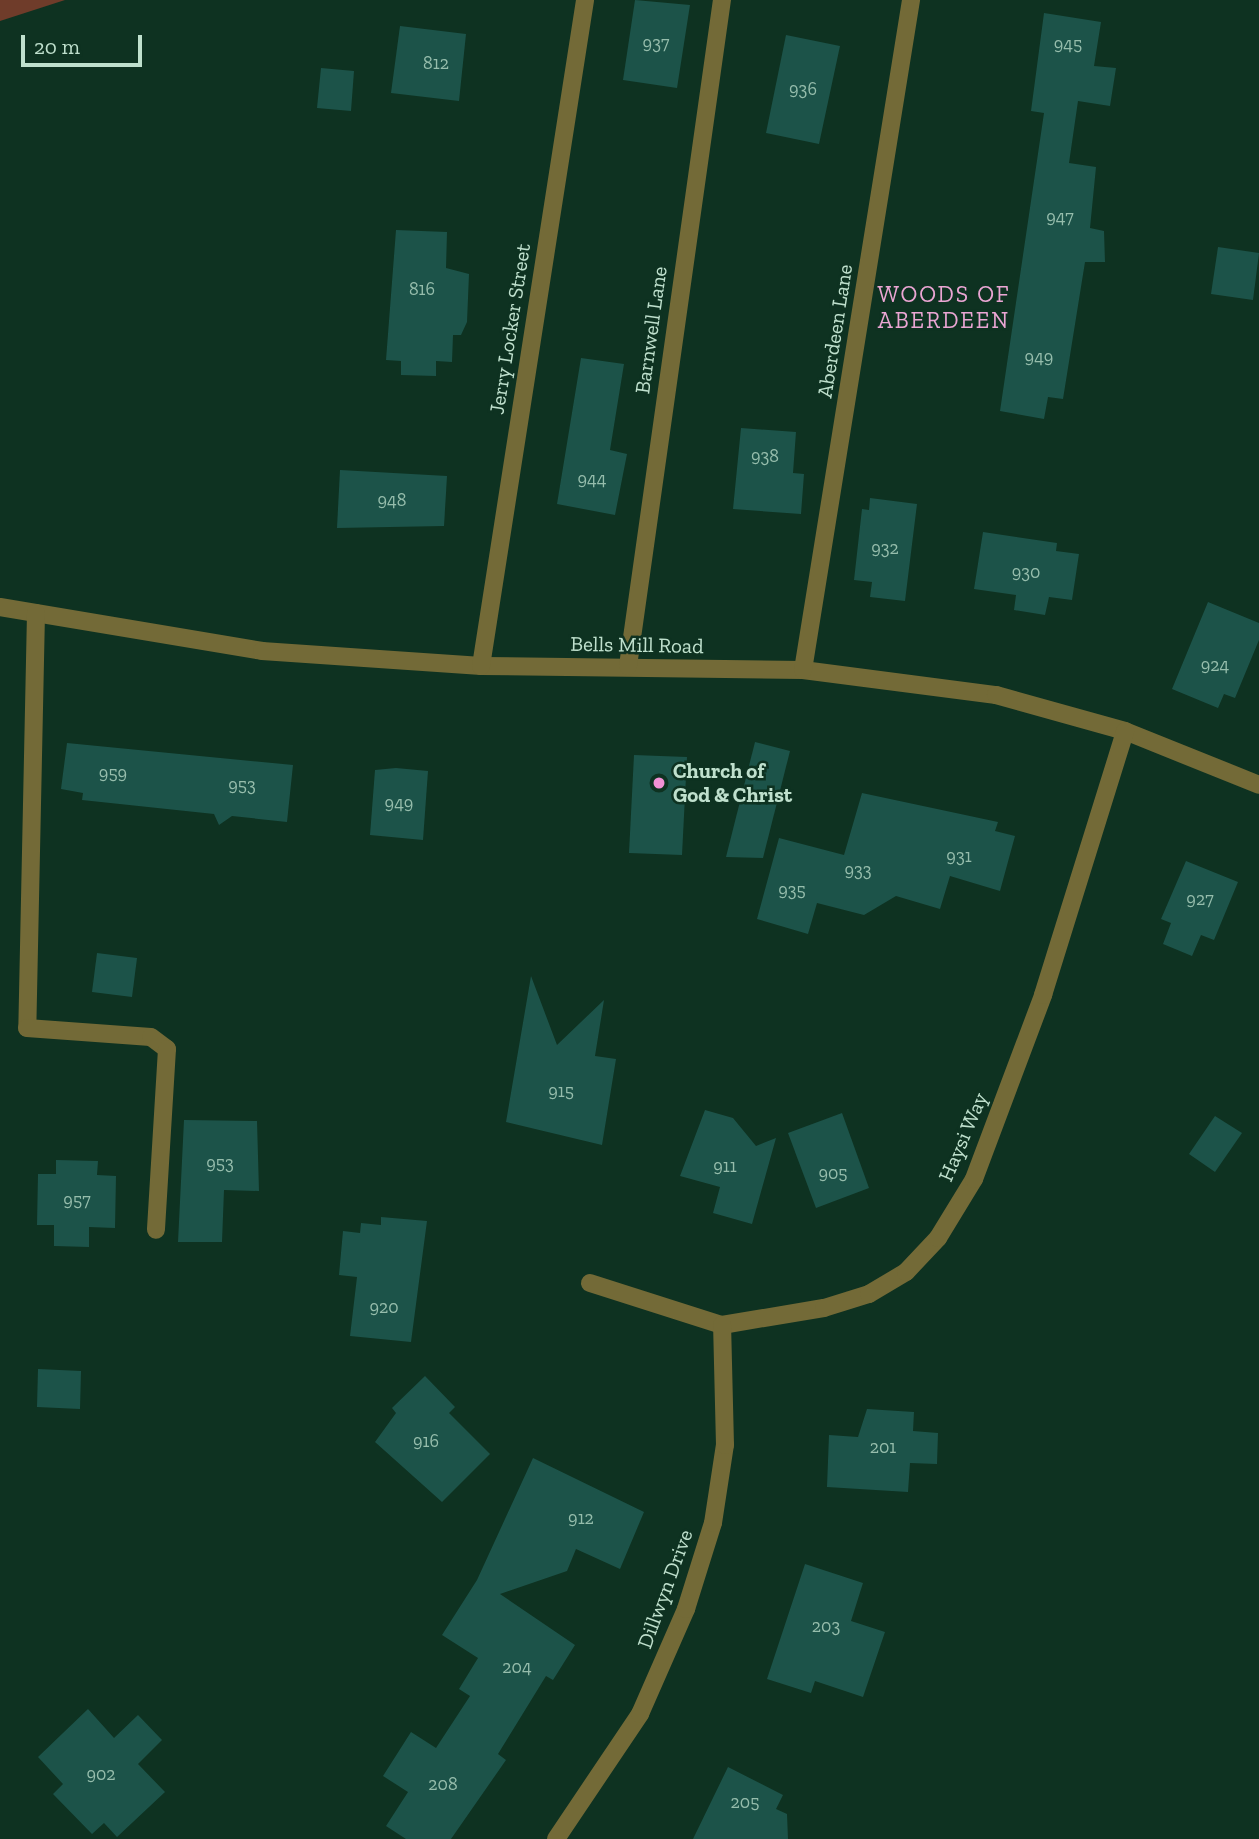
<!DOCTYPE html>
<style>
body{margin:0}
#map{position:relative;width:1259px;height:1839px;overflow:hidden;background:#0e3221;font-family:"Zilla Slab",serif}
div>[style]{position:absolute}
.green>*{inset:0;background:#6f3c2a}
.building>*{inset:0;background:#1c5349}
.minor>*{height:18px;margin:-9px;padding:0 9px;transform-origin:9px;border-radius:9px;background:#736a37}
.dots>*{width:19px;height:19px;translate:-50% -50%;box-sizing:border-box;border:4px solid #0e3221;border-radius:50%}
span{translate:-50% -50%;white-space:nowrap;text-align:center;line-height:1.15;-webkit-text-stroke:5px #0e3221;paint-order:stroke}
.number-label{font-size:18px;color:#96bdac}
.number-label span{-webkit-text-stroke-width:0}
.street-label{font-size:21px;color:#bfe0cd}
.poi-label{font-size:21px;color:#bfe0cd;font-weight:700}
.left{translate:0 -50%;text-align:left}
.neighbourhood-label{font-size:23px;color:#eba6d4;letter-spacing:2px}
.scale{position:absolute;left:21px;top:35px;width:121px;height:32px;box-sizing:border-box;border:4px solid #bfe0cd;border-top:0;padding-left:9px;font-size:21px;line-height:24px;white-space:nowrap;color:#bfe0cd;-webkit-text-stroke:5px #0e3221;paint-order:stroke}
</style>
<div id="map">
<div class="green">
<div style="clip-path:polygon(0 0,65px 0,0 21px)"></div>
</div>
<div class="building">
<div style="clip-path:polygon(635px 0,690px 5px,677px 88px,623px 80px)"></div>
<div style="clip-path:polygon(1044px 13px,1101px 22px,1094px 66px,1116px 68px,1110px 106px,1078px 101px,1069px 163px,1096px 167px,1090px 228px,1104px 231px,1105px 262px,1085px 262px,1063px 399px,1048px 397px,1044px 419px,1000px 411px,1044px 113px,1031px 111px)"></div>
<div style="clip-path:polygon(400px 26px,466px 34px,459px 101px,391px 93px)"></div>
<div style="clip-path:polygon(786px 35px,840px 46px,819px 144px,766px 133px)"></div>
<div style="clip-path:polygon(321px 68px,354px 71px,351px 111px,317px 108px)"></div>
<div style="clip-path:polygon(396px 230px,447px 232px,446px 268px,469px 274px,467px 322px,461px 335px,453px 335px,452px 362px,436px 361px,436px 376px,401px 375px,401px 361px,386px 360px)"></div>
<div style="clip-path:polygon(1218px 247px,1259px 253px,1253px 300px,1211px 294px)"></div>
<div style="clip-path:polygon(581px 358px,624px 364px,610px 450px,627px 454px,615px 515px,557px 504px)"></div>
<div style="clip-path:polygon(741px 428px,796px 432px,793px 473px,804px 474px,801px 514px,733px 509px)"></div>
<div style="clip-path:polygon(340px 470px,447px 476px,444px 526px,337px 528px)"></div>
<div style="clip-path:polygon(870px 498px,917px 504px,905px 601px,870px 597px,872px 582px,854px 580px,862px 509px,869px 510px)"></div>
<div style="clip-path:polygon(983px 532px,1057px 543px,1056px 551px,1079px 554px,1072px 600px,1049px 597px,1045px 615px,1014px 610px,1016px 595px,974px 589px)"></div>
<div style="clip-path:polygon(1208px 602px,1259px 623px,1259px 640px,1235px 698px,1224px 694px,1218px 708px,1172px 689px)"></div>
<div style="clip-path:polygon(755px 742px,790px 751px,763px 858px,726px 857px)"></div>
<div style="clip-path:polygon(67px 743px,293px 765px,287px 822px,232px 816px,219px 825px,214px 814px,82px 800px,83px 793px,61px 789px)"></div>
<div style="clip-path:polygon(634px 755px,687px 757px,682px 855px,629px 853px)"></div>
<div style="clip-path:polygon(396px 768px,428px 771px,423px 840px,370px 835px,375px 770px)"></div>
<div style="clip-path:polygon(862px 793px,998px 822px,995px 831px,1015px 836px,1000px 891px,950px 876px,940px 909px,896px 896px,864px 915px,817px 903px,808px 934px,757px 919px,779px 838px,844px 855px)"></div>
<div style="clip-path:polygon(1186px 861px,1238px 882px,1214px 940px,1201px 935px,1192px 956px,1163px 944px,1171px 923px,1161px 919px)"></div>
<div style="clip-path:polygon(97px 953px,137px 958px,132px 997px,92px 992px)"></div>
<div style="clip-path:polygon(531px 976px,557px 1045px,604px 1000px,595px 1056px,616px 1059px,602px 1145px,506px 1122px)"></div>
<div style="clip-path:polygon(705px 1110px,733px 1118px,756px 1146px,776px 1138px,752px 1224px,713px 1213px,720px 1187px,680px 1176px)"></div>
<div style="clip-path:polygon(842px 1113px,869px 1188px,816px 1208px,788px 1133px)"></div>
<div style="clip-path:polygon(1215px 1116px,1242px 1133px,1215px 1172px,1189px 1154px)"></div>
<div style="clip-path:polygon(184px 1120px,257px 1121px,259px 1191px,224px 1190px,222px 1242px,178px 1242px)"></div>
<div style="clip-path:polygon(56px 1160px,98px 1161px,97px 1175px,116px 1176px,115px 1228px,89px 1227px,89px 1247px,54px 1246px,54px 1225px,37px 1225px,38px 1174px,56px 1174px)"></div>
<div style="clip-path:polygon(381px 1217px,427px 1221px,411px 1342px,350px 1336px,357px 1277px,339px 1275px,343px 1231px,360px 1233px,361px 1223px,381px 1225px)"></div>
<div style="clip-path:polygon(38px 1369px,81px 1371px,80px 1409px,37px 1407px)"></div>
<div style="clip-path:polygon(425px 1376px,455px 1407px,449px 1413px,490px 1454px,442px 1502px,375px 1442px,396px 1413px,392px 1408px)"></div>
<div style="clip-path:polygon(867px 1409px,914px 1412px,913px 1431px,938px 1433px,937px 1464px,910px 1463px,908px 1492px,827px 1487px,829px 1435px,858px 1437px)"></div>
<div style="clip-path:polygon(533px 1458px,644px 1512px,620px 1569px,576px 1549px,567px 1571px,500px 1594px,575px 1645px,553px 1680px,546px 1676px,498px 1754px,506px 1760px,451px 1839px,406px 1839px,386px 1826px,408px 1792px,383px 1776px,411px 1732px,436px 1748px,470px 1696px,459px 1689px,478px 1658px,442px 1635px,477px 1580px)"></div>
<div style="clip-path:polygon(805px 1564px,863px 1583px,851px 1621px,885px 1632px,863px 1697px,815px 1681px,811px 1693px,767px 1679px)"></div>
<div style="clip-path:polygon(88px 1709px,114px 1738px,138px 1715px,162px 1740px,138px 1764px,165px 1792px,117px 1837px,104px 1823px,92px 1834px,53px 1794px,63px 1784px,38px 1757px)"></div>
<div style="clip-path:polygon(728px 1767px,783px 1795px,776px 1809px,787px 1814px,788px 1839px,693px 1839px)"></div>
</div>
<div class="minor">
<div style="left:0;top:607px;width:266px;rotate:9.5deg"></div>
<div style="left:262px;top:651px;width:220px;rotate:3.9deg"></div>
<div style="left:481px;top:666px;width:322px;rotate:0.7deg"></div>
<div style="left:803px;top:670px;width:195px;rotate:7.4deg"></div>
<div style="left:996px;top:695px;width:134px;rotate:15.6deg"></div>
<div style="left:1125px;top:731px;width:144px;rotate:21.9deg"></div>
<div style="left:36px;top:613px;width:415px;rotate:91.2deg"></div>
<div style="left:27px;top:1028px;width:124px;rotate:4.2deg"></div>
<div style="left:151px;top:1037px;width:20px;rotate:37deg"></div>
<div style="left:167px;top:1049px;width:181px;rotate:93.5deg"></div>
<div style="left:481px;top:666px;width:674px;rotate:-81.12deg"></div>
<div style="left:628px;top:666px;width:673px;rotate:-81.97deg"></div>
<div style="left:803px;top:670px;width:679px;rotate:-80.84deg"></div>
<div style="left:590px;top:1283px;width:139px;rotate:17.7deg"></div>
<div style="left:722px;top:1325px;width:103px;rotate:-9.5deg"></div>
<div style="left:824px;top:1308px;width:47px;rotate:-17.3deg"></div>
<div style="left:869px;top:1294px;width:43px;rotate:-30.7deg"></div>
<div style="left:906px;top:1272px;width:47px;rotate:-46.7deg"></div>
<div style="left:938px;top:1238px;width:69px;rotate:-58.6deg"></div>
<div style="left:974px;top:1179px;width:197px;rotate:-69.4deg"></div>
<div style="left:1043px;top:995px;width:276px;rotate:-72.7deg"></div>
<div style="left:556px;top:1839px;width:151px;rotate:-56.1deg"></div>
<div style="left:640px;top:1714px;width:115px;rotate:-66.3deg"></div>
<div style="left:686px;top:1609px;width:90px;rotate:-72.6deg"></div>
<div style="left:713px;top:1523px;width:79px;rotate:-81.3deg"></div>
<div style="left:725px;top:1445px;width:120px;rotate:-91.4deg"></div>
</div>
<div class="dots">
<div style="left:659px;top:783px;background:#f391d5"></div>
</div>
<div class="number-label">
<span style="left:656px;top:43px">937</span>
<span style="left:1068px;top:44px">945</span>
<span style="left:436px;top:63px">812</span>
<span style="left:803px;top:89px">936</span>
<span style="left:1060px;top:217px">947</span>
<span style="left:422px;top:289px">816</span>
<span style="left:1039px;top:357px">949</span>
<span style="left:765px;top:456px">938</span>
<span style="left:592px;top:479px">944</span>
<span style="left:392px;top:500px">948</span>
<span style="left:885px;top:548px">932</span>
<span style="left:1026px;top:572px">930</span>
<span style="left:1215px;top:665px">924</span>
<span style="left:113px;top:773px">959</span>
<span style="left:242px;top:785px">953</span>
<span style="left:399px;top:803px">949</span>
<span style="left:959px;top:856px">931</span>
<span style="left:858px;top:870px">933</span>
<span style="left:792px;top:890px">935</span>
<span style="left:1200px;top:899px">927</span>
<span style="left:561px;top:1091px">915</span>
<span style="left:220px;top:1163px">953</span>
<span style="left:725px;top:1166px">911</span>
<span style="left:833px;top:1173px">905</span>
<span style="left:77px;top:1200px">957</span>
<span style="left:384px;top:1307px">920</span>
<span style="left:426px;top:1441px">916</span>
<span style="left:883px;top:1447px">201</span>
<span style="left:581px;top:1518px">912</span>
<span style="left:826px;top:1626px">203</span>
<span style="left:517px;top:1667px">204</span>
<span style="left:101px;top:1774px">902</span>
<span style="left:443px;top:1784px">208</span>
<span style="left:745px;top:1802px">205</span>
</div>
<div class="street-label">
<span style="left:510px;top:329px;rotate:-81deg">Jerry Locker Street</span>
<span style="left:651px;top:330px;rotate:-82deg">Barnwell Lane</span>
<span style="left:835px;top:331px;rotate:-81deg">Aberdeen Lane</span>
<span style="left:637px;top:645px;rotate:1deg">Bells Mill Road</span>
<span style="left:963px;top:1137px;rotate:-67deg">Haysi Way</span>
<span style="left:665px;top:1589px;rotate:-70deg">Dillwyn Drive</span>
</div>
<div class="poi-label">
<span class="left" style="left:673px;top:783px">Church of<br>God &amp; Christ</span>
</div>
<div class="neighbourhood-label">
<span style="left:944px;top:307px">WOODS OF<br>ABERDEEN</span>
</div>
<div class="scale">20 m</div>
</div>
